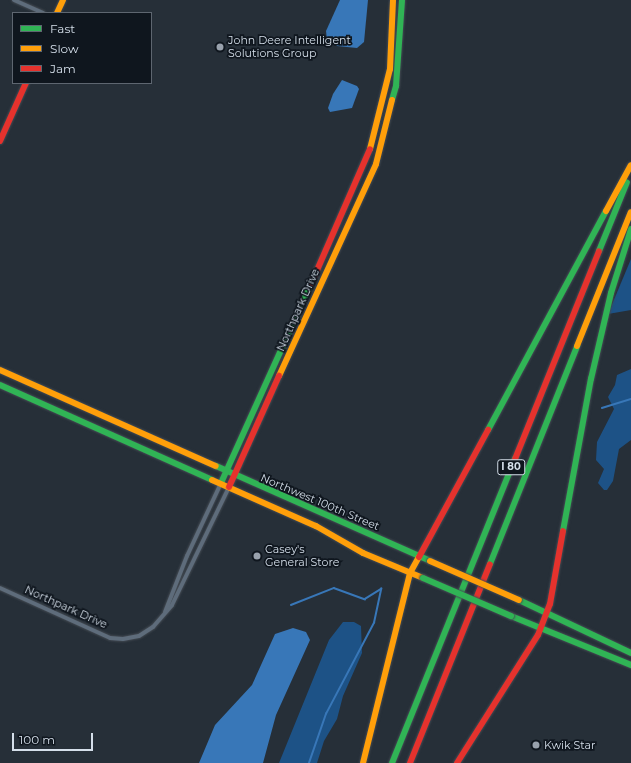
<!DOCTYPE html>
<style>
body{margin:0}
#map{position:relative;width:631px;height:763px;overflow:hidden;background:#262f38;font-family:Montserrat,sans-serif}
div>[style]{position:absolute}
.green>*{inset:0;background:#1d5286}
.water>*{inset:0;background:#3877b8}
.stream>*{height:1.5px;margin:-0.75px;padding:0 0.75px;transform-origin:0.75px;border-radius:0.75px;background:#3877b8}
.roads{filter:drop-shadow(0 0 1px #444b53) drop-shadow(0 0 1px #444b53)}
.street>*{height:4px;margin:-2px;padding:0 2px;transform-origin:2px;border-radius:2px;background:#5e6c7b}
.fast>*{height:6px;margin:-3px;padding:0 3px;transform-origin:3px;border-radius:3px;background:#30b455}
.slow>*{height:6px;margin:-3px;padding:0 3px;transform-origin:3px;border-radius:3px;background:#ff9f0a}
.jam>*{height:6px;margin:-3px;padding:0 3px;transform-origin:3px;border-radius:3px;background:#e5322d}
.bridges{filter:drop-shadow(0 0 1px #444b53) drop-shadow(0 0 1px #444b53)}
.fast-bridge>*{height:6px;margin:-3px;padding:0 3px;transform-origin:3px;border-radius:3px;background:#30b455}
.slow-bridge>*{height:6px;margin:-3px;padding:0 3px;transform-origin:3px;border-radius:3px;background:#ff9f0a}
.dots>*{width:11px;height:11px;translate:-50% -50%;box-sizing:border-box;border:2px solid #0f161e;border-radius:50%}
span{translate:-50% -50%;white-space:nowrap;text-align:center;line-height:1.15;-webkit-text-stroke:3.5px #0f161e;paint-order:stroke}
.shield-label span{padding:1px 3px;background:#0f161e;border:1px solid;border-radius:3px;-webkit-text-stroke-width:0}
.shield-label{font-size:10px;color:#d5dfea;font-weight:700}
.poi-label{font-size:11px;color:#d5dfea}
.left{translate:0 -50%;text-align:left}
.street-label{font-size:11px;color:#d5dfea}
.legend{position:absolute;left:12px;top:12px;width:140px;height:72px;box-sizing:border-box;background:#0f161e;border:1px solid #5e6670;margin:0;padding:5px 7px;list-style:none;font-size:12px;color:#d5dfea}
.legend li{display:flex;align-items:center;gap:8px;height:20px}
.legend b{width:20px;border:1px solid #5e6670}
.scale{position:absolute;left:12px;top:733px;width:81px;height:18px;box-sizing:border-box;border:2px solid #d5dfea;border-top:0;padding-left:5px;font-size:12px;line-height:14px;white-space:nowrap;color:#d5dfea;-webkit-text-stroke:3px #0f161e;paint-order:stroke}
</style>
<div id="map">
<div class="green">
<div style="clip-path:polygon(631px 259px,631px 310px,608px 314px)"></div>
<div style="clip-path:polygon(631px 369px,631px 440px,619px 449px,613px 481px,607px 490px,604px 490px,598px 483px,604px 469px,596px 460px,597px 442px,614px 409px,608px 397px,615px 385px,617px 375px)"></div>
<div style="clip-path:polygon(343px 622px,354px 622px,361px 626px,362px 653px,343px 696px,337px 719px,324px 741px,317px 763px,279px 763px,329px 640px)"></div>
</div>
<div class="water">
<div style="clip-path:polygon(340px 0,368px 0,364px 42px,357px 48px,337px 46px,327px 40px,326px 31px)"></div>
<div style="clip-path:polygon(342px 80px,357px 86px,359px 89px,352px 108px,330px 112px,328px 108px,333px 94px)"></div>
<div style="clip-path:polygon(293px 628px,306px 632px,310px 640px,276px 715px,263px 763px,199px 763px,215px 725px,252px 685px,275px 634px)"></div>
</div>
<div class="stream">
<div style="left:602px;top:408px;width:30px;rotate:-17deg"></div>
<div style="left:291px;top:605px;width:46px;rotate:-21.6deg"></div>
<div style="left:334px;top:588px;width:33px;rotate:20deg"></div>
<div style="left:365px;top:599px;width:19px;rotate:-32deg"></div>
<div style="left:309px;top:763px;width:52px;rotate:-70.9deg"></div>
<div style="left:326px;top:714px;width:103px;rotate:-62.2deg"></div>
<div style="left:374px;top:623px;width:35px;rotate:-78deg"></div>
</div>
<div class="roads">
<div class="street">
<div style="left:14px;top:0;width:32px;rotate:24deg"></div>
<div style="left:0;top:588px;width:121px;rotate:24.4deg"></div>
<div style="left:110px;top:638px;width:13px;rotate:4deg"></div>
<div style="left:123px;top:639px;width:16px;rotate:-11deg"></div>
<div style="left:139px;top:636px;width:17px;rotate:-33deg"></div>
<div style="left:153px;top:627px;width:29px;rotate:-49deg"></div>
<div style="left:172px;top:605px;width:131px;rotate:-64.2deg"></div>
<div style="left:165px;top:612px;width:60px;rotate:-68.6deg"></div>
<div style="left:187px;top:556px;width:81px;rotate:-65deg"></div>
</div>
<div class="fast">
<div style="left:392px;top:100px;width:15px;rotate:-74deg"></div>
<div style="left:396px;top:86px;width:86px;rotate:-86deg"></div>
<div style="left:599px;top:251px;width:74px;rotate:-67.9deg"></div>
<div style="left:0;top:385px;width:232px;rotate:24.1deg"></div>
<div style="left:488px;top:430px;width:249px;rotate:-61.7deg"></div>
<div style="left:216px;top:466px;width:234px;rotate:23.9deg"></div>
<div style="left:221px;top:483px;width:218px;rotate:-65.7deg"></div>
<div style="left:563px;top:531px;width:155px;rotate:-79.6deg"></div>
<div style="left:591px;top:379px;width:88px;rotate:-76.9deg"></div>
<div style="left:611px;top:293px;width:67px;rotate:-72.6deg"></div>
<div style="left:490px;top:564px;width:235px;rotate:-68.2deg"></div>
<div style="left:519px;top:600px;width:124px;rotate:25.3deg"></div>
<div style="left:511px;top:616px;width:130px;rotate:22.2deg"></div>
<div style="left:392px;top:763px;width:328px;rotate:-68deg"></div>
</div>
<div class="slow">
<div style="left:57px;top:13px;width:14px;rotate:-65deg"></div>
<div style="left:370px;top:149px;width:82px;rotate:-76deg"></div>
<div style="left:390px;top:69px;width:69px;rotate:-87.5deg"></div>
<div style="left:606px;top:211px;width:52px;rotate:-61.5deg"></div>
<div style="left:577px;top:346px;width:144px;rotate:-68.1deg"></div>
<div style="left:0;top:370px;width:236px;rotate:24deg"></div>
<div style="left:279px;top:376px;width:233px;rotate:-65.4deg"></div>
<div style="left:376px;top:164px;width:66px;rotate:-76deg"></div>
<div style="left:212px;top:480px;width:114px;rotate:23.9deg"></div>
<div style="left:316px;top:526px;width:54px;rotate:29.9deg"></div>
<div style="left:363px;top:553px;width:65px;rotate:22.6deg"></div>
<div style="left:363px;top:763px;width:196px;rotate:-76.1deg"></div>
<div style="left:410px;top:573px;width:18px;rotate:-61deg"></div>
</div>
<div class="jam">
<div style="left:0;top:141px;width:64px;rotate:-65.9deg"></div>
<div style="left:311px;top:284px;width:147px;rotate:-66.4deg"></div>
<div style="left:515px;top:459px;width:224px;rotate:-68deg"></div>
<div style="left:229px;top:487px;width:122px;rotate:-65.8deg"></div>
<div style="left:419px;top:557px;width:145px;rotate:-61.5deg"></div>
<div style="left:410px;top:763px;width:214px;rotate:-68.1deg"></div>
<div style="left:457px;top:763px;width:151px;rotate:-57.7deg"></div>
<div style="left:538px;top:635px;width:33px;rotate:-69deg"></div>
<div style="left:550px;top:604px;width:74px;rotate:-79.9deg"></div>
</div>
</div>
<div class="bridges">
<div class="fast-bridge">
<div style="left:423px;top:578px;width:96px;rotate:23.4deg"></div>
</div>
<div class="slow-bridge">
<div style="left:430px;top:561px;width:97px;rotate:23.7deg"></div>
</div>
</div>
<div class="dots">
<div style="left:220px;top:47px;background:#98a1ac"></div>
<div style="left:257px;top:556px;background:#98a1ac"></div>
<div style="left:536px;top:745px;background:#98a1ac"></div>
</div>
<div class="shield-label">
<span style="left:511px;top:467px">I 80</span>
</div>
<div class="poi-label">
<span class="left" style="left:228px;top:47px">John Deere Intelligent<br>Solutions Group</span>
<span class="left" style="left:265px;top:556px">Casey's<br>General Store</span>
<span class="left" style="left:544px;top:745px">Kwik Star</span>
</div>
<div class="street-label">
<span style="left:298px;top:310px;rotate:-66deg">Northpark Drive</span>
<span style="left:320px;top:502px;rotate:23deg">Northwest 100th Street</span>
<span style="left:66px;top:607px;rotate:24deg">Northpark Drive</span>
</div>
<ul class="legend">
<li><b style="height:5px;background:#30b455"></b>Fast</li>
<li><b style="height:5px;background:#ff9f0a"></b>Slow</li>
<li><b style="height:5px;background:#e5322d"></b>Jam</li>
</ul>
<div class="scale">100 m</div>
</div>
